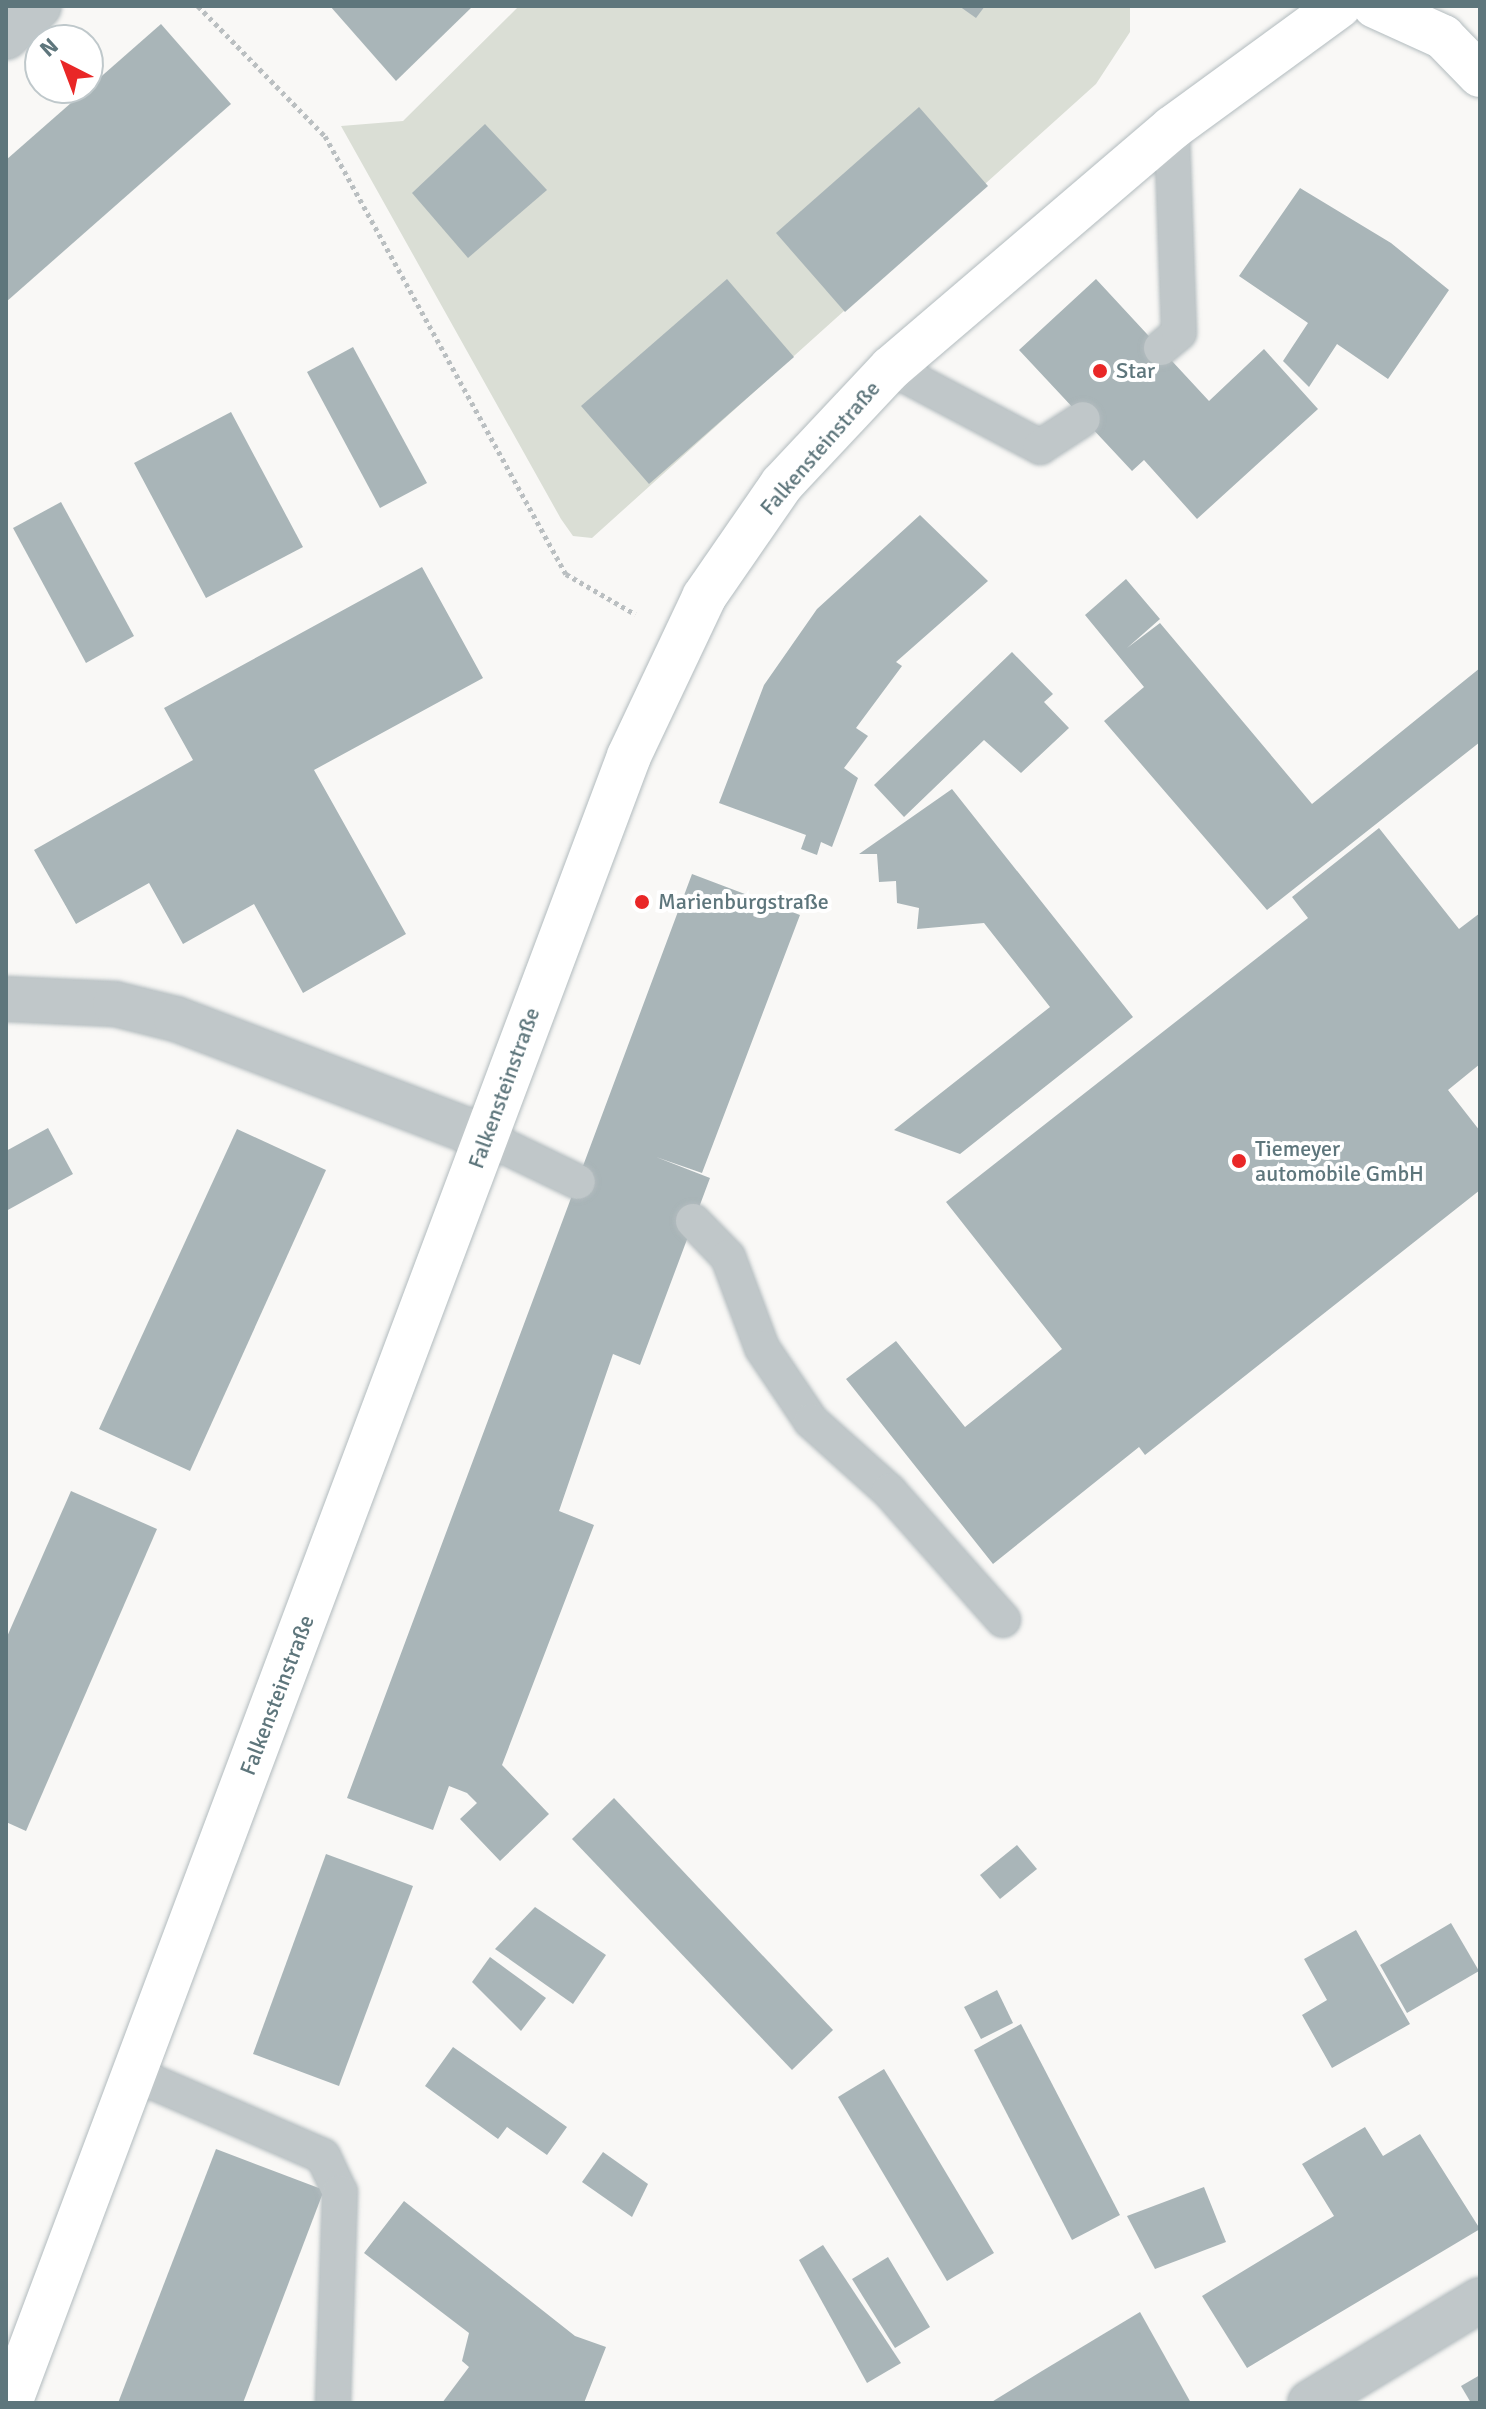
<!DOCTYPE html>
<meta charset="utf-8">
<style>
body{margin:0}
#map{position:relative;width:1486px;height:2409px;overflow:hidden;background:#f9f8f6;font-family:Signika,sans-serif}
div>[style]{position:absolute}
.green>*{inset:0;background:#daded5}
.building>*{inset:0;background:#a9b5b8}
.path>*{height:5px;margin-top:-2.5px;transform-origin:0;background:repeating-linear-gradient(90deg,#babfc1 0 4px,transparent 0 8px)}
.roads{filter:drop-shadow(0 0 2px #b2bbbe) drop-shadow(0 0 2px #b2bbbe)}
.lane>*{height:34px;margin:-17px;padding:0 17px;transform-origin:17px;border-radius:17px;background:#c0c7c9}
.street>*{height:44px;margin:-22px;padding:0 22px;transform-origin:22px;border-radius:22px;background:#c0c7c9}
.secondary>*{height:44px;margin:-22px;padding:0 22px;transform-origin:22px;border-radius:22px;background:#fff}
.dots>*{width:22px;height:22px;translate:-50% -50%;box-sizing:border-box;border:4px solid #fff;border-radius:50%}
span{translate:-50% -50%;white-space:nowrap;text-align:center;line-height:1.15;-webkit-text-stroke:8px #fff;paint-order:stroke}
.poi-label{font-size:22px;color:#5e767c}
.left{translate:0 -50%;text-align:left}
.street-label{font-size:22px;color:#5e767c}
.frame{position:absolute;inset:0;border:8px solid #5e767c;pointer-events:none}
.north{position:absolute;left:24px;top:24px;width:80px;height:80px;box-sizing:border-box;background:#fff;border:2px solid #bfc8cb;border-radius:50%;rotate:318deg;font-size:22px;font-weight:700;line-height:32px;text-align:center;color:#5e767c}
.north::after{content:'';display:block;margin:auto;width:28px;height:36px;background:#e92727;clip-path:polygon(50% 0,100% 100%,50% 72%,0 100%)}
</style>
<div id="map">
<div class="green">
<div style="clip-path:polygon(519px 6px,1130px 6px,1130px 32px,1096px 84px,592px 538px,573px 536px,561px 519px,341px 126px,403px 121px)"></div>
</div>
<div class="building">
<div style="clip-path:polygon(330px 6px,473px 6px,396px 81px)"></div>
<div style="clip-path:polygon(959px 6px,985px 6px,976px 18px)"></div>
<div style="clip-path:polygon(161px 24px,231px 104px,6px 302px,6px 160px)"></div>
<div style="clip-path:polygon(919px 107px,988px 186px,845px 312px,776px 233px)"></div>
<div style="clip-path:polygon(485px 124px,547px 190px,468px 258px,412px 193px)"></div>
<div style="clip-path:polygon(1300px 188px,1391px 243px,1449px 290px,1388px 379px,1337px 344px,1309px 387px,1283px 361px,1308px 323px,1239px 276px)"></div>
<div style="clip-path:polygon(727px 279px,794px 357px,649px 484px,581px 406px)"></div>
<div style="clip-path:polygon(1096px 279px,1209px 401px,1264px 349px,1318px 409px,1197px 519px,1144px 460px,1132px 471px,1019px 350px)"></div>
<div style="clip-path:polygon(353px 347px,427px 483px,380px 508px,307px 372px)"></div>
<div style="clip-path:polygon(231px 412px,303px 547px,206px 598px,134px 463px)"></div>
<div style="clip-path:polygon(61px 502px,134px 636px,86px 663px,13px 528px)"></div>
<div style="clip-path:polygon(920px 515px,988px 581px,896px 662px,902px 666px,856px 728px,868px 736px,844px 768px,858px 778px,832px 847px,821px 842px,817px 855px,801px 849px,806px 835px,719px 803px,764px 685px,817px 609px)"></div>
<div style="clip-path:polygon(422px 567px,483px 678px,314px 770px,406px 934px,303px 993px,254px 904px,183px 944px,149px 883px,76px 924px,34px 850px,193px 760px,164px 708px)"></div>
<div style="clip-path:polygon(1126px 579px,1160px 619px,1127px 648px,1160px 623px,1312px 804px,1480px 668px,1480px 742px,1267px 910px,1104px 721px,1144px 687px,1085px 615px)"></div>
<div style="clip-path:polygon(1012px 652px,1053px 694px,1044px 702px,1069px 728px,1021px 773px,984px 740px,904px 817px,874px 785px)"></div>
<div style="clip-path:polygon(952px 789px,1133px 1017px,960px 1154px,894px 1130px,1050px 1007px,984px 923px,917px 929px,919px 908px,897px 903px,896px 881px,879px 882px,877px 854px,859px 854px)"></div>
<div style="clip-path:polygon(1379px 828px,1459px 929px,1480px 913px,1480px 1064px,1448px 1090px,1480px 1131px,1480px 1190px,1145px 1455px,1139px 1447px,993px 1564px,846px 1379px,896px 1341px,965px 1427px,1062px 1349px,946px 1202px,1308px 918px,1292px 897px)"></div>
<div style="clip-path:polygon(692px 874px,800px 915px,702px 1173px,656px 1157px,710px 1178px,640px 1365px,613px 1354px,559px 1511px,594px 1525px,502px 1765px,549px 1814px,500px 1861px,460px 1819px,477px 1803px,467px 1793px,449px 1786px,433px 1830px,347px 1798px)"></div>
<div style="clip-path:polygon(48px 1128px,73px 1174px,6px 1211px,6px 1151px)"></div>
<div style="clip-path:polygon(237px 1129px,326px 1170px,190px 1471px,99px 1429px)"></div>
<div style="clip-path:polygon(71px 1491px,157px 1529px,26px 1831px,6px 1822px,6px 1639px)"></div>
<div style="clip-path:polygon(614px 1798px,833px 2030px,792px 2070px,572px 1839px)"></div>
<div style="clip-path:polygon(1017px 1845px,1037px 1869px,1000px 1899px,980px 1875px)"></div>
<div style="clip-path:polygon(326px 1854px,413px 1886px,339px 2086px,253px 2054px)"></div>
<div style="clip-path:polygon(535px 1907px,606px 1955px,573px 2004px,495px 1949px)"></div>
<div style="clip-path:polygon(1451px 1923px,1479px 1971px,1407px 2013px,1380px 1965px)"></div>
<div style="clip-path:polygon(1356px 1930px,1410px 2024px,1332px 2068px,1302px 2015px,1327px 2000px,1304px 1959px)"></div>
<div style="clip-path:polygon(490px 1957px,546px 1998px,521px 2031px,472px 1982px)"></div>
<div style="clip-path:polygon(997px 1990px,1013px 2023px,981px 2039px,964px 2007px)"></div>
<div style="clip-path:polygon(1021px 2024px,1120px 2215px,1072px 2240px,974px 2050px)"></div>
<div style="clip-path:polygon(453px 2047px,567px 2127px,547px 2155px,507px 2127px,498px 2139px,425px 2086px)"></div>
<div style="clip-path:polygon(884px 2069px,994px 2253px,947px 2281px,838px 2097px)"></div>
<div style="clip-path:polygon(1365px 2127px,1383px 2156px,1420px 2134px,1480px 2229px,1247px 2368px,1202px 2296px,1334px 2216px,1302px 2164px)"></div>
<div style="clip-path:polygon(216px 2149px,324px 2190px,243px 2403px,118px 2403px)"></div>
<div style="clip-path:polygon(603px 2152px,648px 2184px,632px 2217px,582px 2182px)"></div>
<div style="clip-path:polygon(1204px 2187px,1226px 2242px,1155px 2269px,1127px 2216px)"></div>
<div style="clip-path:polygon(404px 2201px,575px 2336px,606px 2347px,584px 2403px,442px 2403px,469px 2367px,462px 2361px,469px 2333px,364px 2253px)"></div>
<div style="clip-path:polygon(823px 2245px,901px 2363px,867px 2383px,799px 2260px)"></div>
<div style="clip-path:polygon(888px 2257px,930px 2327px,895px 2348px,852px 2279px)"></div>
<div style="clip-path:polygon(1140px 2312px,1191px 2403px,990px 2403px,1042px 2371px)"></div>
<div style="clip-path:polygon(1480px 2375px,1480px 2403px,1471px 2403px,1461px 2386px)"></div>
</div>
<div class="path">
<div style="left:198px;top:6px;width:182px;rotate:45.7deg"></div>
<div style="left:325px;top:136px;width:500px;rotate:61.2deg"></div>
<div style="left:566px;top:574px;width:80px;rotate:30.1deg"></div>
</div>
<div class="roads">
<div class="lane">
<div style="left:1161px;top:348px;width:23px;rotate:-40deg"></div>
<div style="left:1179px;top:333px;width:205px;rotate:-92deg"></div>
<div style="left:891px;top:368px;width:169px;rotate:27.9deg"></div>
<div style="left:1040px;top:447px;width:51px;rotate:-33.1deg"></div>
<div style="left:485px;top:1137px;width:103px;rotate:25.8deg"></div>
<div style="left:693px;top:1221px;width:50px;rotate:45.8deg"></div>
<div style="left:728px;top:1257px;width:97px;rotate:69.5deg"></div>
<div style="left:762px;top:1348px;width:88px;rotate:56.1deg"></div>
<div style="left:811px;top:1421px;width:105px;rotate:41.9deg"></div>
<div style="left:889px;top:1491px;width:172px;rotate:48.5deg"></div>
<div style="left:132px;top:2073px;width:208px;rotate:23.5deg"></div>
<div style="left:323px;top:2156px;width:40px;rotate:65deg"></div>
<div style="left:340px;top:2192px;width:211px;rotate:91.9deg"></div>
</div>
<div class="street">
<div style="left:6px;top:37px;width:45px;rotate:-43.2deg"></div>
<div style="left:6px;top:999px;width:109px;rotate:2.6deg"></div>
<div style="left:115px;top:1004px;width:63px;rotate:13.8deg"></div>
<div style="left:176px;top:1019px;width:331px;rotate:20.9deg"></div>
<div style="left:1310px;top:2403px;width:199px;rotate:-31.2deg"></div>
</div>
<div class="secondary">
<div style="left:1375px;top:6px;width:75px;rotate:24.5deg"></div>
<div style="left:1443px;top:37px;width:53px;rotate:45.8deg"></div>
<div style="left:10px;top:2403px;width:1759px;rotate:-69.4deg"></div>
<div style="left:629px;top:756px;width:176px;rotate:-64.7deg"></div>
<div style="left:704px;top:597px;width:137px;rotate:-55.4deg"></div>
<div style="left:782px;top:484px;width:159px;rotate:-46.8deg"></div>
<div style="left:891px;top:368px;width:370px;rotate:-40.5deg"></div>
<div style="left:1172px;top:128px;width:207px;rotate:-36.1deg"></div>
</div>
</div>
<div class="dots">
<div style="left:1100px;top:371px;background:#e92727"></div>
<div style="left:642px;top:902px;background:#e92727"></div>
<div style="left:1239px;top:1161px;background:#e92727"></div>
</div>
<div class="poi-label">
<span class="left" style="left:1116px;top:371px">Star</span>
<span class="left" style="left:658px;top:902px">Marienburgstraße</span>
<span class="left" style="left:1255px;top:1161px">Tiemeyer<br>automobile GmbH</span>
</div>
<div class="street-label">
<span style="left:820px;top:448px;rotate:-49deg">Falkensteinstraße</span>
<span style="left:504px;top:1088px;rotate:-70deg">Falkensteinstraße</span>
<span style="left:277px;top:1695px;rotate:-69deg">Falkensteinstraße</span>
</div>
<div class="frame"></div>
<div class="north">N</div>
</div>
